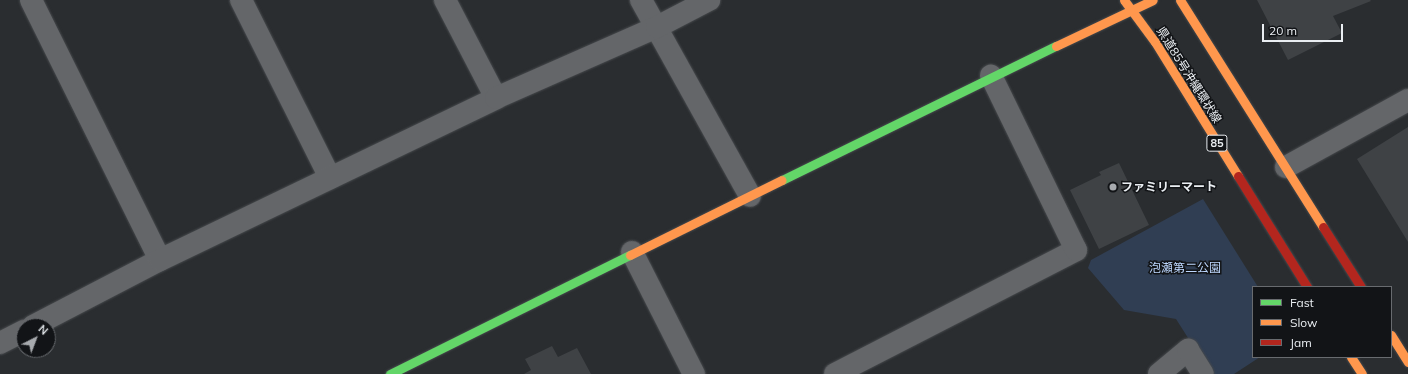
<!DOCTYPE html>
<meta charset="utf-8">
<style>
body{margin:0}
#map{position:relative;width:1408px;height:374px;overflow:hidden;background:#2a2d30;font-family:Mulish,"Noto Sans JP",sans-serif}
div>[style]{position:absolute}
.green>*{inset:0;background:#303e53}
.building>*{inset:0;background:#3f4245}
.roads{filter:drop-shadow(0 0 1px #46494c) drop-shadow(0 0 1px #46494c)}
.street>*{height:22px;margin:-11px;padding:0 11px;transform-origin:11px;border-radius:11px;background:#646669}
.fast>*{height:9px;margin:-4.5px;padding:0 4.5px;transform-origin:4.5px;border-radius:4.5px;background:#63d668}
.slow>*{height:9px;margin:-4.5px;padding:0 4.5px;transform-origin:4.5px;border-radius:4.5px;background:#ff974d}
.jam>*{height:9px;margin:-4.5px;padding:0 4.5px;transform-origin:4.5px;border-radius:4.5px;background:#b3261e}
.dots>*{width:11px;height:11px;translate:-50% -50%;box-sizing:border-box;border:2px solid #121417;border-radius:50%}
span{translate:-50% -50%;white-space:nowrap;text-align:center;line-height:1.15;-webkit-text-stroke:3px #121417;paint-order:stroke}
.shield-label span{padding:1px 3px;background:#121417;border:1px solid;border-radius:3px;-webkit-text-stroke-width:0}
.shield-label{font-size:11px;color:#eaeef2;font-weight:700}
.street-label{font-size:12px;color:#eaeef2}
.poi-label{font-size:12px;color:#eaeef2;font-weight:700}
.left{translate:0 -50%;text-align:left}
.park-label{font-size:12px;color:#bcd6fd}
.legend{position:absolute;left:1252px;top:286px;width:140px;height:72px;box-sizing:border-box;background:#121417;border:1px solid #686b6f;margin:0;padding:5px 7px;list-style:none;font-size:12px;color:#eaeef2}
.legend li{display:flex;align-items:center;gap:8px;height:20px}
.legend b{width:20px;border:1px solid #686b6f}
.north{position:absolute;left:16px;top:318px;width:40px;height:40px;box-sizing:border-box;background:#121417;border:1px solid #686b6f;border-radius:50%;rotate:42deg;font-size:11px;font-weight:700;line-height:16px;text-align:center;color:#eaeef2}
.north::after{content:'';display:block;margin:auto;width:14px;height:18px;background:#a7aaae;clip-path:polygon(50% 0,100% 100%,50% 72%,0 100%)}
.scale{position:absolute;left:1262px;top:24px;width:81px;height:18px;box-sizing:border-box;border:2px solid #eaeef2;border-top:0;padding-left:5px;font-size:12px;line-height:14px;white-space:nowrap;color:#eaeef2;-webkit-text-stroke:3px #121417;paint-order:stroke}
</style>
<div id="map">
<div class="green">
<div style="clip-path:polygon(1203px 199px,1258px 287px,1253px 287px,1253px 357px,1260px 357px,1234px 374px,1211px 374px,1176px 319px,1124px 310px,1088px 268px,1091px 260px)"></div>
</div>
<div class="building">
<div style="clip-path:polygon(1257px 0,1370px 0,1371px 1px,1333px 16px,1342px 33px,1288px 60px)"></div>
<div style="clip-path:polygon(1408px 127px,1408px 242px,1357px 159px)"></div>
<div style="clip-path:polygon(1119px 163px,1149px 225px,1099px 249px,1070px 190px,1101px 175px,1099px 172px)"></div>
<div style="clip-path:polygon(552px 346px,558px 357px,577px 348px,591px 374px,524px 374px,531px 370px,525px 359px)"></div>
</div>
<div class="roads">
<div class="street">
<div style="left:31px;top:0;width:290px;rotate:63.6deg"></div>
<div style="left:241px;top:0;width:199px;rotate:63.4deg"></div>
<div style="left:445px;top:0;width:110px;rotate:62.5deg"></div>
<div style="left:641px;top:0;width:224px;rotate:60.9deg"></div>
<div style="left:1286px;top:167px;width:139px;rotate:-28.8deg"></div>
<div style="left:632px;top:252px;width:137px;rotate:63.1deg"></div>
<div style="left:33px;top:326px;width:143px;rotate:-27.5deg"></div>
<div style="left:160px;top:260px;width:373px;rotate:-25.7deg"></div>
<div style="left:496px;top:98px;width:176px;rotate:-23.8deg"></div>
<div style="left:657px;top:27px;width:59px;rotate:-27.4deg"></div>
<div style="left:0;top:343px;width:27px;rotate:-27deg"></div>
<div style="left:835px;top:374px;width:271px;rotate:-27.2deg"></div>
<div style="left:1076px;top:250px;width:194px;rotate:-116deg"></div>
<div style="left:1159px;top:374px;width:38px;rotate:-40deg"></div>
<div style="left:1188px;top:350px;width:28px;rotate:58deg"></div>
</div>
<div class="fast">
<div style="left:782px;top:180px;width:305px;rotate:-26.1deg"></div>
<div style="left:390px;top:374px;width:268px;rotate:-26.4deg"></div>
</div>
<div class="slow">
<div style="left:1124px;top:0;width:52px;rotate:53.6deg"></div>
<div style="left:1155px;top:42px;width:158px;rotate:58.2deg"></div>
<div style="left:1180px;top:0;width:268px;rotate:57.8deg"></div>
<div style="left:1056px;top:46px;width:107px;rotate:-25.4deg"></div>
<div style="left:630px;top:255px;width:169px;rotate:-26.3deg"></div>
<div style="left:1391px;top:335px;width:32px;rotate:58deg"></div>
<div style="left:1351px;top:357px;width:20px;rotate:57deg"></div>
</div>
<div class="jam">
<div style="left:1238px;top:176px;width:131px;rotate:58.1deg"></div>
<div style="left:1323px;top:227px;width:71px;rotate:57.7deg"></div>
</div>
</div>
<div class="dots">
<div style="left:1113px;top:187px;background:#a7aaae"></div>
</div>
<div class="shield-label">
<span style="left:1217px;top:143px">85</span>
</div>
<div class="street-label">
<span style="left:1189px;top:75px;rotate:58deg">県道85号沖縄環状線</span>
</div>
<div class="poi-label">
<span class="left" style="left:1121px;top:187px">ファミリーマート</span>
</div>
<div class="park-label">
<span style="left:1185px;top:268px">泡瀬第二公園</span>
</div>
<ul class="legend">
<li><b style="height:5px;background:#63d668"></b>Fast</li>
<li><b style="height:5px;background:#ff974d"></b>Slow</li>
<li><b style="height:5px;background:#b3261e"></b>Jam</li>
</ul>
<div class="north">N</div>
<div class="scale">20 m</div>
</div>
